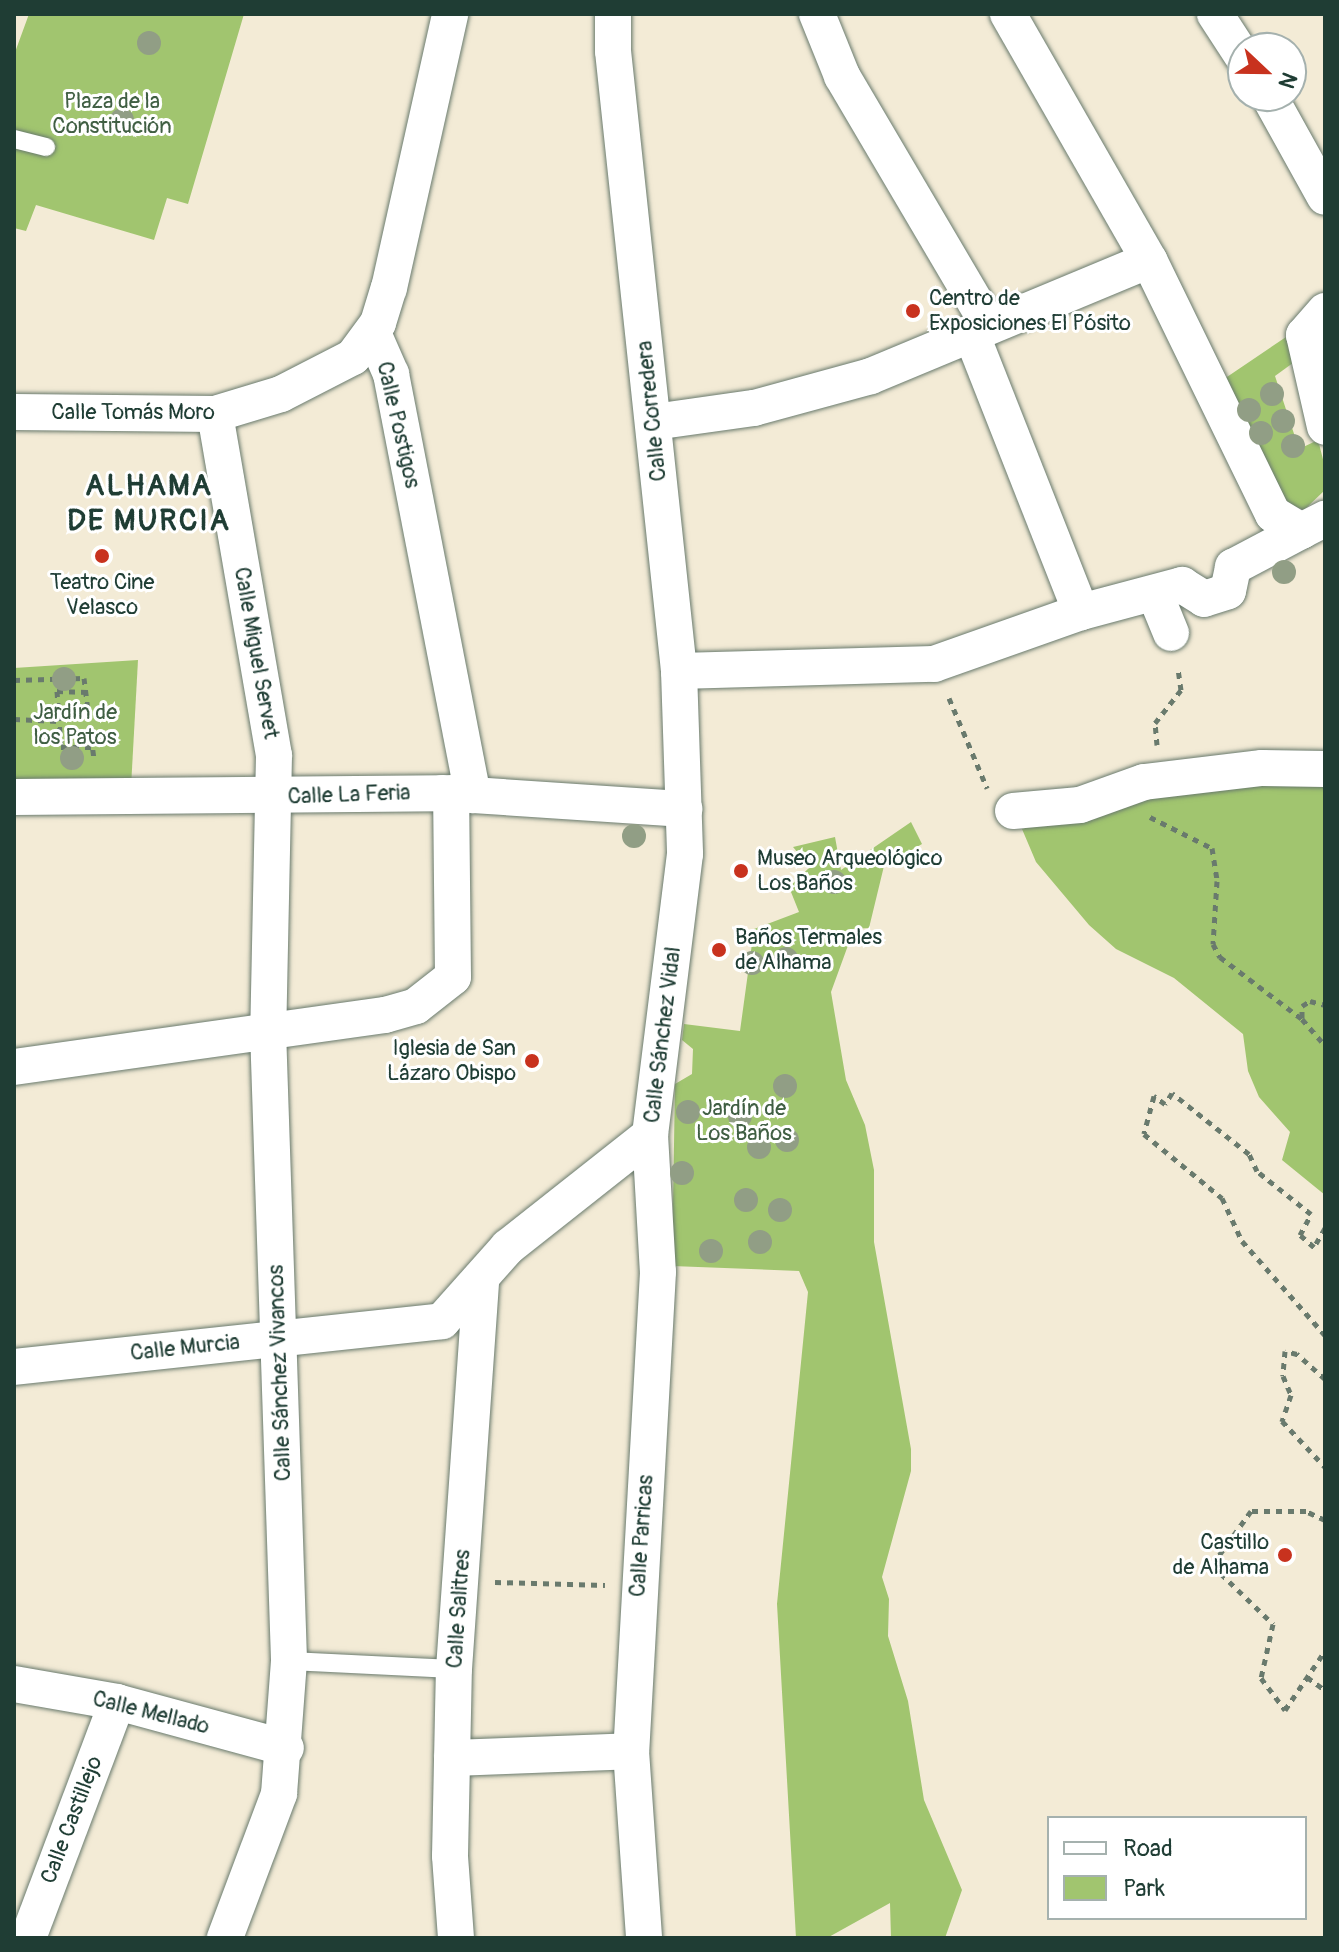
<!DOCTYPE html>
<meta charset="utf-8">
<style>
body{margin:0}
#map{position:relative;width:1339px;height:1952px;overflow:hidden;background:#f3ebd6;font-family:Pangolin,sans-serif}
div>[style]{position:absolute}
.green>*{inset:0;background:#a1c56f}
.path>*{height:5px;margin-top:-2.5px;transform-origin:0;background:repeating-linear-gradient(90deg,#697a6d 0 6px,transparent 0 12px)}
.roads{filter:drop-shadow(0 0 2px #697a6d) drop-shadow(0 0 2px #697a6d)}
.lane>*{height:18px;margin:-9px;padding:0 9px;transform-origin:9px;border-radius:9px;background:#fff}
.street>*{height:36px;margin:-18px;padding:0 18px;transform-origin:18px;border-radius:18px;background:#fff}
.trees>*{width:24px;height:24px;margin:-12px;border-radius:50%;background:#919e85}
.dots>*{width:22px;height:22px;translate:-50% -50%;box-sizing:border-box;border:4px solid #fff;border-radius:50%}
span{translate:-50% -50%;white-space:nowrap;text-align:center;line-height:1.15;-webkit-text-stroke:6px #fff;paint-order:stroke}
.park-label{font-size:22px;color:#405f43}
.poi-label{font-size:22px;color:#1f3d34}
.left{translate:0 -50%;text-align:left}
.right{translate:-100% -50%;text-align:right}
.street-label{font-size:22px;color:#1f3d34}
.district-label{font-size:30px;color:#1f3d34;font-weight:700;letter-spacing:2px}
.frame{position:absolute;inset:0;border:16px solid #1f3d34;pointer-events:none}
.legend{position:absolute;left:1047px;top:1816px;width:260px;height:104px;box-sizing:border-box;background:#fff;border:2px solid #a5b1ae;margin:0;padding:10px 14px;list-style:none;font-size:24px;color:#1f3d34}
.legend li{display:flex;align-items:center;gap:16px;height:40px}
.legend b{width:40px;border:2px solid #a5b1ae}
.north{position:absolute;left:1227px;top:32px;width:80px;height:80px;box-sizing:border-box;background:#fff;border:2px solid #a5b1ae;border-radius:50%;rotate:112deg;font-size:22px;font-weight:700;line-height:32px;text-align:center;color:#1f3d34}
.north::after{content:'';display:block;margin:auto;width:28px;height:36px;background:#c8321e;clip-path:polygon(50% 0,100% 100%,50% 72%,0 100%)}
</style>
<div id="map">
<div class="green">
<div style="clip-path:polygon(29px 14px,244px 14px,188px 204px,167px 198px,154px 240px,36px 205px,26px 231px,14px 228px,14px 55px)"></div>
<div style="clip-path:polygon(1286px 337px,1297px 360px,1275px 376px,1299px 449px,1318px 440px,1325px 467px,1325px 490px,1304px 510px,1277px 501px,1221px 381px)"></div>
<div style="clip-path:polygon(138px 660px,131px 787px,14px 782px,14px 668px)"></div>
<div style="clip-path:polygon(1325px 780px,1325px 1195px,1282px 1160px,1290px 1132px,1259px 1097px,1248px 1071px,1243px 1034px,1174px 978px,1116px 949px,1089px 925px,1036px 862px,1022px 829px,1140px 791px)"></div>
<div style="clip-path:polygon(911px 822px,922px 844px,884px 866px,869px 928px,854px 929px,831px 992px,846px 1080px,865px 1125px,874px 1170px,874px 1242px,911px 1449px,911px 1471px,882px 1577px,889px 1599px,888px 1636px,908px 1701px,924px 1800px,962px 1890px,945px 1938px,891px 1938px,890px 1903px,827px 1938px,796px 1938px,777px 1604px,808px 1292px,799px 1271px,672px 1266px,675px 1084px,692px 1074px,693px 1049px,682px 1040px,684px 1024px,740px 1031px,754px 929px,799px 912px,789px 887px,810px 867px,793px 847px,835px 837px,841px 870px)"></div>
</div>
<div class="path">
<div style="left:14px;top:680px;width:70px;rotate:-1.6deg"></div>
<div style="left:84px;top:678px;width:82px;rotate:83deg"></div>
<div style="left:87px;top:692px;width:30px;rotate:-178deg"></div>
<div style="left:57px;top:691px;width:56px;rotate:85.9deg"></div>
<div style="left:61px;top:747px;width:32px"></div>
<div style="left:949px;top:698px;width:98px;rotate:67.1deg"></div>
<div style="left:14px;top:719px;width:45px;rotate:2.5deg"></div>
<div style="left:1157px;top:745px;width:22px;rotate:-95deg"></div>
<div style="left:1155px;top:723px;width:42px;rotate:-51.8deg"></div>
<div style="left:1181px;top:690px;width:21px;rotate:-98deg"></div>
<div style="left:1150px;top:817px;width:69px;rotate:26.6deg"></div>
<div style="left:1212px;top:848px;width:33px;rotate:81deg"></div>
<div style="left:1217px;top:881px;width:63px;rotate:93.6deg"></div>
<div style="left:1213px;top:944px;width:15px;rotate:62deg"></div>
<div style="left:1220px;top:957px;width:103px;rotate:37.1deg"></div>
<div style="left:1302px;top:1019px;width:35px;rotate:49deg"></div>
<div style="left:1302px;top:1018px;width:12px;rotate:-90deg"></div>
<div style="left:1302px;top:1006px;width:9px;rotate:-32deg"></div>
<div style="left:1310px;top:1001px;width:16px;rotate:15deg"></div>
<div style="left:1325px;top:1228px;width:22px;rotate:120deg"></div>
<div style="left:1314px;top:1247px;width:18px;rotate:-139deg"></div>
<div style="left:1300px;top:1235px;width:24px;rotate:-62deg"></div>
<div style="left:1311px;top:1214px;width:69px;rotate:-141.5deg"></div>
<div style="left:1257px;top:1171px;width:19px;rotate:-115deg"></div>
<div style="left:1249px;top:1154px;width:98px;rotate:-141.6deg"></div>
<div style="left:1172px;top:1093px;width:13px;rotate:122deg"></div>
<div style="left:1165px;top:1104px;width:14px;rotate:-144deg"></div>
<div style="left:1154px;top:1096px;width:39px;rotate:105deg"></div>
<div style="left:1144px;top:1134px;width:101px;rotate:39.4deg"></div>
<div style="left:1222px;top:1198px;width:47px;rotate:65.1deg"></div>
<div style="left:1242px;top:1241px;width:125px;rotate:48.6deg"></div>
<div style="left:1325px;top:1379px;width:38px;rotate:-138deg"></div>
<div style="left:1297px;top:1354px;width:12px;rotate:-166deg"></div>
<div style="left:1285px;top:1351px;width:25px;rotate:95deg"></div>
<div style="left:1283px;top:1376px;width:21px;rotate:67deg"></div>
<div style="left:1291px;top:1395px;width:28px;rotate:109deg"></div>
<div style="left:1282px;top:1421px;width:63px;rotate:46.9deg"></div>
<div style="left:1325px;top:1520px;width:21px;rotate:-155deg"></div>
<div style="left:1306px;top:1511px;width:55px;rotate:180deg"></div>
<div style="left:1251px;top:1511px;width:67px;rotate:125.8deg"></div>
<div style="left:1212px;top:1565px;width:85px;rotate:44deg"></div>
<div style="left:1273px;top:1624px;width:55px;rotate:102.5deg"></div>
<div style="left:1261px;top:1678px;width:40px;rotate:53deg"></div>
<div style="left:1285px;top:1710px;width:71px;rotate:-55.9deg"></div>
<div style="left:495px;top:1582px;width:110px;rotate:1.6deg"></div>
<div style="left:1307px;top:1677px;width:22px;rotate:36deg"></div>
</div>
<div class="roads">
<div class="lane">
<div style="left:14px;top:139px;width:33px;rotate:14deg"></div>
<div style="left:289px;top:1661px;width:165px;rotate:2.8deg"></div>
</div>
<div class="street">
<div style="left:613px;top:14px;width:37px;rotate:90deg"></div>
<div style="left:613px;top:51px;width:624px;rotate:83.92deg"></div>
<div style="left:679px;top:671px;width:183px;rotate:88.1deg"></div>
<div style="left:685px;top:854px;width:283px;rotate:97.1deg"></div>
<div style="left:650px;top:1135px;width:137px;rotate:86.7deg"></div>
<div style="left:658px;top:1272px;width:480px;rotate:93.2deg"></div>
<div style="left:631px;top:1751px;width:187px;rotate:86deg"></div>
<div style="left:817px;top:14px;width:67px;rotate:68deg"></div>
<div style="left:842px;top:76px;width:290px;rotate:59.5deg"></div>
<div style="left:1008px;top:14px;width:284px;rotate:60.2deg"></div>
<div style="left:1149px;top:260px;width:283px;rotate:64deg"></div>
<div style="left:1273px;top:514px;width:33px;rotate:31deg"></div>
<div style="left:1301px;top:531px;width:27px;rotate:-27deg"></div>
<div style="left:1215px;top:14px;width:51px;rotate:56.9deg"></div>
<div style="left:1269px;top:96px;width:115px;rotate:61deg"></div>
<div style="left:1325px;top:311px;width:32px;rotate:131deg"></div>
<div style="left:1304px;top:335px;width:94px;rotate:77.1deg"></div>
<div style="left:373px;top:333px;width:45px;rotate:66.3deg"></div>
<div style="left:391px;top:374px;width:429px;rotate:79deg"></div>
<div style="left:971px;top:333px;width:300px;rotate:68.5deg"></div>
<div style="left:14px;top:412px;width:201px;rotate:0.6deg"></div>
<div style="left:215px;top:414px;width:69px;rotate:-16.9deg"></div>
<div style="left:281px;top:394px;width:81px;rotate:-27.2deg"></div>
<div style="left:353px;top:357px;width:42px;rotate:-53.7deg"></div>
<div style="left:378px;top:323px;width:37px;rotate:-73deg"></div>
<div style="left:389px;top:288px;width:281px;rotate:-77.4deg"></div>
<div style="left:215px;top:414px;width:346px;rotate:80.2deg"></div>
<div style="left:274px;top:755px;width:275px;rotate:91.2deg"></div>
<div style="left:268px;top:1030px;width:631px;rotate:88.09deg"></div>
<div style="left:289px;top:1661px;width:133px;rotate:94.3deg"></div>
<div style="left:279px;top:1794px;width:154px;rotate:110.6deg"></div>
<div style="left:654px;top:422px;width:101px;rotate:-8deg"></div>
<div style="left:754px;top:408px;width:121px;rotate:-15.3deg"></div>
<div style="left:871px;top:376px;width:301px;rotate:-22.6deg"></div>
<div style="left:1155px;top:594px;width:42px;rotate:67.7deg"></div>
<div style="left:679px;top:671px;width:255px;rotate:-1.6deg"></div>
<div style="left:934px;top:664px;width:156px;rotate:-19.5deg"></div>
<div style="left:1081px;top:612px;width:105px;rotate:-15deg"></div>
<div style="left:1182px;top:585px;width:26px;rotate:32deg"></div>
<div style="left:1204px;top:599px;width:25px;rotate:-18deg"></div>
<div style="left:1228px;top:591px;width:25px;rotate:-78deg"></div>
<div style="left:1233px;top:567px;width:77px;rotate:-27.9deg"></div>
<div style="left:14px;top:797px;width:428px;rotate:-0.5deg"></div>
<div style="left:442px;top:793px;width:243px;rotate:3.8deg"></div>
<div style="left:1013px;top:811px;width:67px;rotate:-5.1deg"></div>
<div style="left:1080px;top:805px;width:68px;rotate:-19.8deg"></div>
<div style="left:1144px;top:782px;width:119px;rotate:-6.8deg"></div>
<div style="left:1262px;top:768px;width:63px;rotate:0.9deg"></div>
<div style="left:14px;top:1067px;width:375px;rotate:-8deg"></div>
<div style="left:385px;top:1015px;width:32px;rotate:-16deg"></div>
<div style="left:416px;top:1006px;width:47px;rotate:-38.1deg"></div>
<div style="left:453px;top:977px;width:184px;rotate:-90.6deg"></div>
<div style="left:14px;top:1367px;width:430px;rotate:-6.1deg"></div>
<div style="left:442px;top:1321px;width:99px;rotate:-48.3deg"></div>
<div style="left:508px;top:1247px;width:181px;rotate:-38.3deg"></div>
<div style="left:14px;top:1684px;width:105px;rotate:9.9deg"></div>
<div style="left:117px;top:1702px;width:175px;rotate:15.2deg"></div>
<div style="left:452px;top:1758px;width:179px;rotate:-2.2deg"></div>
<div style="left:28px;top:1938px;width:252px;rotate:-69.3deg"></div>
<div style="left:456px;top:1938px;width:82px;rotate:-94.2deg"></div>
<div style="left:450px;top:1856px;width:187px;rotate:-88.8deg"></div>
<div style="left:454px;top:1669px;width:390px;rotate:-86deg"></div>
</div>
</div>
<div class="trees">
<div style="left:149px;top:43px"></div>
<div style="left:122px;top:120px"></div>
<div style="left:1272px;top:394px"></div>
<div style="left:1249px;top:410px"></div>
<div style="left:1283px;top:421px"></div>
<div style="left:1261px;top:433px"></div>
<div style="left:1293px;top:446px"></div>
<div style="left:1284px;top:572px"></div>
<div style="left:64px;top:679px"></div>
<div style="left:72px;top:758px"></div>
<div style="left:634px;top:836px"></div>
<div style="left:834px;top:882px"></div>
<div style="left:786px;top:959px"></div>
<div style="left:752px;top:963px"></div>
<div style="left:785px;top:1086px"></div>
<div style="left:688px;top:1112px"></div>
<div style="left:740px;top:1116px"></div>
<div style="left:787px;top:1140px"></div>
<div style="left:759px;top:1147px"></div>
<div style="left:682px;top:1173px"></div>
<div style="left:746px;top:1200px"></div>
<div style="left:780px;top:1210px"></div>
<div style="left:760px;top:1242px"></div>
<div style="left:711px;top:1251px"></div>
</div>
<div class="dots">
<div style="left:913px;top:311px;background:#c8321e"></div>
<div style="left:102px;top:556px;background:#c8321e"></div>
<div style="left:741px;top:871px;background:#c8321e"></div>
<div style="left:719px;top:950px;background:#c8321e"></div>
<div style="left:532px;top:1061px;background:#c8321e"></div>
<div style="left:1285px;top:1555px;background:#c8321e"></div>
</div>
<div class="park-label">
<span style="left:112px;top:114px">Plaza de la<br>Constitución</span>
<span style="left:75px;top:725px">Jardín de<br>los Patos</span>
<span style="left:744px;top:1121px">Jardín de<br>Los Baños</span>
</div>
<div class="poi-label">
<span class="left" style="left:929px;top:311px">Centro de<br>Exposiciones El Pósito</span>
<span style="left:102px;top:595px">Teatro Cine<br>Velasco</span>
<span class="left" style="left:757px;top:871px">Museo Arqueológico<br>Los Baños</span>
<span class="left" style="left:735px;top:950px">Baños Termales<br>de Alhama</span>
<span class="right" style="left:516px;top:1061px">Iglesia de San<br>Lázaro Obispo</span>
<span class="right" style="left:1269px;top:1555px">Castillo<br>de Alhama</span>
</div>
<div class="street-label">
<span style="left:652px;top:411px;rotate:-96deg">Calle Corredera</span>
<span style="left:133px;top:413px">Calle Tomás Moro</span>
<span style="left:398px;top:425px;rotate:77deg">Calle Postigos</span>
<span style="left:256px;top:653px;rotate:80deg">Calle Miguel Servet</span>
<span style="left:349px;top:795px;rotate:-2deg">Calle La Feria</span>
<span style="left:663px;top:1035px;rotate:-83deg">Calle Sánchez Vidal</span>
<span style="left:185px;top:1348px;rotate:-6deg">Calle Murcia</span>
<span style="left:280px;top:1373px;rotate:-92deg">Calle Sánchez Vivancos</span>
<span style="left:642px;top:1536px;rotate:-86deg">Calle Parricas</span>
<span style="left:459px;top:1609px;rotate:-86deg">Calle Salitres</span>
<span style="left:151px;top:1713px;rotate:14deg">Calle Mellado</span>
<span style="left:72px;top:1820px;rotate:-69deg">Calle Castillejo</span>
</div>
<div class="district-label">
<span style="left:149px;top:503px">ALHAMA<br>DE MURCIA</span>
</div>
<div class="frame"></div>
<ul class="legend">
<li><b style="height:10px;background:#fff"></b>Road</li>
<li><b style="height:22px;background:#a1c56f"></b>Park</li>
</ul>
<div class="north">N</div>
</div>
